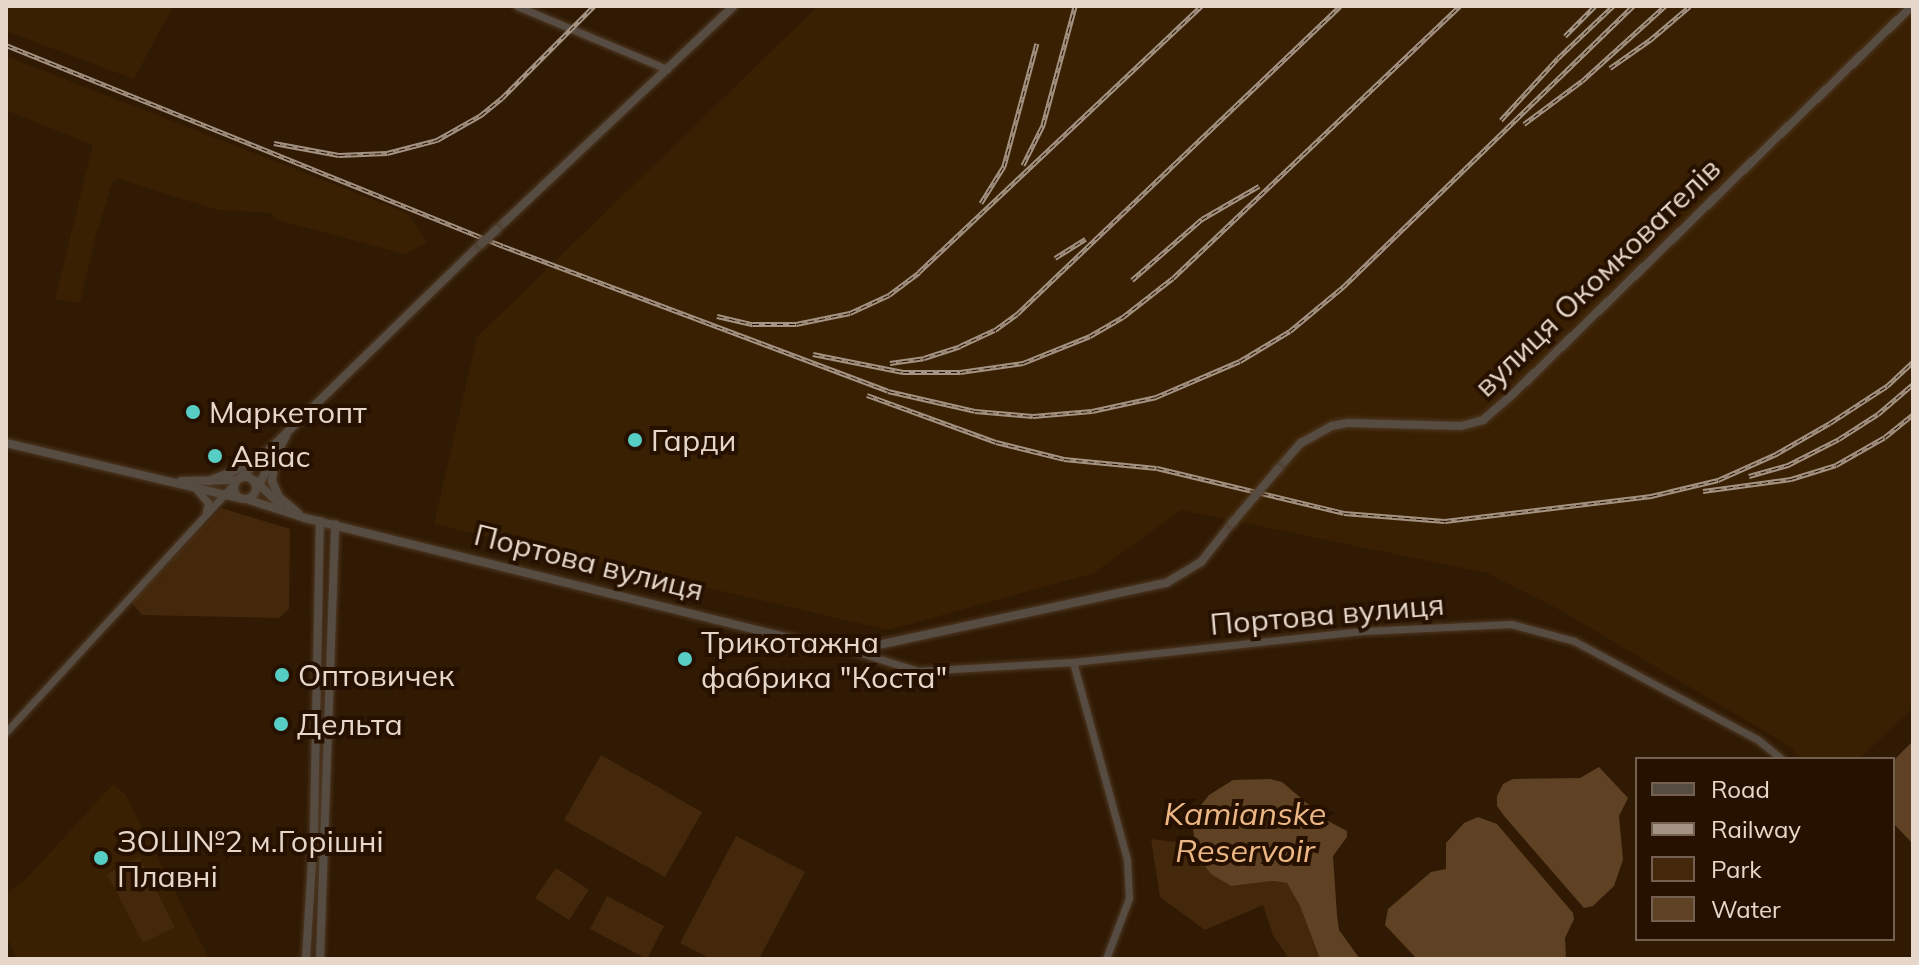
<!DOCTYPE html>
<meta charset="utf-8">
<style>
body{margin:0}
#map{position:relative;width:1919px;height:965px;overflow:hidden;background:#301a04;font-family:Mulish,sans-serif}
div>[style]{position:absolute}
.built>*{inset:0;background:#3a2002}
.green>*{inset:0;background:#44280b}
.water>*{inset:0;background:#5f4124}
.roads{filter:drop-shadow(0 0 2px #4d3824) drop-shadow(0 0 2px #4d3824)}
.minor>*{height:7px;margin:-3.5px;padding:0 3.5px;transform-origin:3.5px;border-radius:3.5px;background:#574c42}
.tertiary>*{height:8px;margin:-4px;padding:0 4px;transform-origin:4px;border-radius:4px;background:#574c42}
.tertiary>.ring{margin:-4px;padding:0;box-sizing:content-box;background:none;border:8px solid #574c42;border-radius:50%}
.rail>*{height:5px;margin-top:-2.5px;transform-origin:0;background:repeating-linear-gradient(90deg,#261100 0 6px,#a49383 0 12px);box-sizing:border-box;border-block:2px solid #a49383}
.bridges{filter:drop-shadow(0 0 2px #4d3824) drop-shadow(0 0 2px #4d3824)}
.tertiary-bridge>*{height:8px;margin:-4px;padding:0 4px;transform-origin:4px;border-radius:4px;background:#574c42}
.dots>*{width:22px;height:22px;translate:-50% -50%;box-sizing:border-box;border:4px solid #261100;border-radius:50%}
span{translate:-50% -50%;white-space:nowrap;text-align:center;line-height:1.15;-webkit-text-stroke:8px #261100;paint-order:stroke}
.street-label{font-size:30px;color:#e6d7ca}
.poi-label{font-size:30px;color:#e6d7ca}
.left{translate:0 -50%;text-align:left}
.water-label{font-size:32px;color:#ecb785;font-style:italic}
.frame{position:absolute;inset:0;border:8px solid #e6d7ca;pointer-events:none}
.legend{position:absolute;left:1635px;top:757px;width:260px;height:184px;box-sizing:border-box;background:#261100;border:2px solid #736051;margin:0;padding:10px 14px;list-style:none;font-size:24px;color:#e6d7ca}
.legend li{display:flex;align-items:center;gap:16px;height:40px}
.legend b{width:40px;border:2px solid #736051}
</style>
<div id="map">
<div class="built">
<div style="clip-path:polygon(6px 6px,173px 6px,134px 79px,6px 31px)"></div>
<div style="clip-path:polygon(818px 6px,1913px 6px,1913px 708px,1859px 759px,1801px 759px,1792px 748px,1562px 611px,1487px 573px,1181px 510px,1094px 573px,888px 630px,434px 524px,477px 337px)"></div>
<div style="clip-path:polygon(6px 56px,407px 213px,427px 242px,405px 254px,274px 219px,272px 213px,218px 210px,119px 179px,113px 181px,95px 238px,80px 303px,55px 299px,93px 145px,6px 110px)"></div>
<div style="clip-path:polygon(113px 784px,126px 795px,209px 959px,17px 959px,6px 936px,6px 893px,26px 879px)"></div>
</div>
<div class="green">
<div style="clip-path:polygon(221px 508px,290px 529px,289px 609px,279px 618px,142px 615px,131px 602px)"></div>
<div style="clip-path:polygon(601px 755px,702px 812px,665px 877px,564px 820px)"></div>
<div style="clip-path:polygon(736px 836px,805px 872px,759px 959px,711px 959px,680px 943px)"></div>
<div style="clip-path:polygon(1151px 839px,1192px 844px,1196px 855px,1231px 886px,1273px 881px,1287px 883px,1300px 906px,1320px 959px,1289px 959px,1273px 935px,1263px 905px,1205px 930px,1160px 897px)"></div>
<div style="clip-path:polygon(139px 857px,175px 927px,143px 943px,107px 874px)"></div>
<div style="clip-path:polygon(556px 868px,589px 890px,569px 920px,535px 898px)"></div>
<div style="clip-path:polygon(607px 896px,664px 926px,647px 959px,590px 929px)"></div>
</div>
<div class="water">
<div style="clip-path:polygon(1913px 741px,1913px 844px,1893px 823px,1893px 761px)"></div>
<div style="clip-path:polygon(1599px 767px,1628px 798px,1619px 816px,1623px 860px,1614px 886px,1593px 906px,1584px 908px,1505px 817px,1497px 806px,1497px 796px,1503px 784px,1513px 779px,1580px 778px)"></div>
<div style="clip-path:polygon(1270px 779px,1282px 782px,1328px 821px,1347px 831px,1347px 837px,1333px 856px,1337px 915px,1339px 930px,1360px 959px,1320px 959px,1300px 906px,1287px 883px,1273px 881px,1231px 886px,1211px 874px,1196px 855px,1193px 828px,1201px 805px,1209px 795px,1233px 780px)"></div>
<div style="clip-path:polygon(1478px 817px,1497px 824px,1573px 913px,1574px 919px,1565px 938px,1566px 959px,1417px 959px,1385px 925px,1388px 909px,1431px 872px,1446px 869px,1446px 843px,1464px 823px)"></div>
</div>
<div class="roads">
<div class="minor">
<div style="left:517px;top:6px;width:163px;rotate:22.8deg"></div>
<div style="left:196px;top:489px;width:18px;rotate:49deg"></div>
<div style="left:208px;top:503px;width:9px;rotate:103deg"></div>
<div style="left:848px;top:649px;width:73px;rotate:17.4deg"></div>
<div style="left:918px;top:671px;width:155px;rotate:-3.3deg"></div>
<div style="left:1073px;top:662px;width:293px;rotate:-6.1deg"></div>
<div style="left:1364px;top:631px;width:147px;rotate:-2.7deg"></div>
<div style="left:1511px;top:624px;width:65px;rotate:15.1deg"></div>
<div style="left:1574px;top:641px;width:208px;rotate:28.2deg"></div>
<div style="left:1757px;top:739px;width:32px;rotate:39deg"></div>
<div style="left:1073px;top:662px;width:205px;rotate:74.7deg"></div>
<div style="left:1127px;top:860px;width:38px;rotate:87deg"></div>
<div style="left:1129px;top:898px;width:65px;rotate:110.7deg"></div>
<div style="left:6px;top:732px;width:338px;rotate:-47.4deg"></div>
</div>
<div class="tertiary">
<div style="left:496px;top:230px;width:327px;rotate:-43.3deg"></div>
<div style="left:286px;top:436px;width:21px;rotate:118deg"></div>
<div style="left:276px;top:455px;width:26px;rotate:99deg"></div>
<div style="left:272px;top:481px;width:17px;rotate:66deg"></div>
<div style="left:279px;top:497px;width:25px;rotate:40deg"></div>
<div style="left:6px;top:443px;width:243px;rotate:13.3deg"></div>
<div style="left:1278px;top:469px;width:35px;rotate:-49deg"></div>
<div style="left:1301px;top:443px;width:35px;rotate:-29deg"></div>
<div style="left:1332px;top:426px;width:16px;rotate:-11deg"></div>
<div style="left:1348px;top:423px;width:113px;rotate:1.5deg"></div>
<div style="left:1461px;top:426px;width:23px;rotate:-15deg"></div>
<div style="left:1483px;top:420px;width:37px;rotate:-41deg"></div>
<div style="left:1511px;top:396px;width:559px;rotate:-44.2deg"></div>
<div class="ring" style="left:234px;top:477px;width:14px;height:14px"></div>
<div style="left:240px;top:478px;width:336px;rotate:-44.2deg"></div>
<div style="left:181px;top:481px;width:56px;rotate:-1deg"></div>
<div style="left:209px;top:481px;width:42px;rotate:-22.3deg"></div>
<div style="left:255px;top:481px;width:34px;rotate:43deg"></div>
<div style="left:258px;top:487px;width:30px;rotate:-63deg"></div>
<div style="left:246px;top:499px;width:62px;rotate:17.9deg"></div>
<div style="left:305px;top:518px;width:515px;rotate:13.93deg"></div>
<div style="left:805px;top:642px;width:43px;rotate:9.5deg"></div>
<div style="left:847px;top:649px;width:22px;rotate:-5deg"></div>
<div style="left:869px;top:647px;width:304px;rotate:-12.2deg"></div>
<div style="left:1166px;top:583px;width:41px;rotate:-31deg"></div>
<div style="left:1201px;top:562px;width:50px;rotate:-51.5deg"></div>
<div style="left:306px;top:959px;width:132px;rotate:-86.5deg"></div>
<div style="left:314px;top:827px;width:306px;rotate:-88.9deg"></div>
<div style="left:320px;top:959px;width:435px;rotate:-88deg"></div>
</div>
</div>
<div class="rail">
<div style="left:1565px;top:36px;width:42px;rotate:-45deg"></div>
<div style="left:6px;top:45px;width:536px;rotate:22.02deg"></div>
<div style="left:503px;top:246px;width:411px;rotate:20.6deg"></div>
<div style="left:888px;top:391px;width:89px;rotate:12.9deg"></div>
<div style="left:975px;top:411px;width:58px;rotate:4.9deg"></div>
<div style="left:1033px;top:416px;width:59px;rotate:-4.8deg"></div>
<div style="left:1092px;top:411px;width:66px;rotate:-12.3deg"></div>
<div style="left:1156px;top:397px;width:91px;rotate:-23.2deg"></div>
<div style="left:1240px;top:361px;width:58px;rotate:-31deg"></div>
<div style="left:1290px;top:331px;width:69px;rotate:-39.7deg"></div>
<div style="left:1343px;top:287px;width:404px;rotate:-44.1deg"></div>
<div style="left:1610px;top:68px;width:49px;rotate:-35deg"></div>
<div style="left:1650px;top:40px;width:52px;rotate:-40.4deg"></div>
<div style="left:1501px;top:120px;width:84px;rotate:-47.4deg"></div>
<div style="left:1558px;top:58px;width:76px;rotate:-43.4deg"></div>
<div style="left:1524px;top:124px;width:72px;rotate:-36.6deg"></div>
<div style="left:1582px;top:81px;width:112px;rotate:-42.1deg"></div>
<div style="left:274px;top:143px;width:66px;rotate:10.5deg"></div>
<div style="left:339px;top:155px;width:48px;rotate:-2.4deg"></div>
<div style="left:387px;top:153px;width:52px;rotate:-14.6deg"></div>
<div style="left:437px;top:140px;width:51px;rotate:-29.6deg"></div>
<div style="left:481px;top:115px;width:27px;rotate:-39deg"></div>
<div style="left:502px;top:98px;width:130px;rotate:-45deg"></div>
<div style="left:1023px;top:165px;width:45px;rotate:-63.4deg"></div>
<div style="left:1043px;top:125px;width:123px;rotate:-74.9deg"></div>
<div style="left:981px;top:203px;width:44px;rotate:-58.1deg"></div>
<div style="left:1004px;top:166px;width:127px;rotate:-75deg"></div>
<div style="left:1055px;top:258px;width:36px;rotate:-32deg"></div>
<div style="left:1132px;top:280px;width:93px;rotate:-41.1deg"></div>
<div style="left:1202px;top:219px;width:66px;rotate:-30.1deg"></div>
<div style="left:717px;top:316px;width:37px;rotate:13deg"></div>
<div style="left:753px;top:324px;width:43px"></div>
<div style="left:796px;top:324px;width:55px;rotate:-11.5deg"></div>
<div style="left:850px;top:313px;width:43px;rotate:-24.8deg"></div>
<div style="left:889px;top:295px;width:38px;rotate:-37deg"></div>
<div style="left:919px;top:272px;width:388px;rotate:-43.3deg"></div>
<div style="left:813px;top:354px;width:92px;rotate:11.3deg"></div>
<div style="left:903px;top:372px;width:57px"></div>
<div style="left:960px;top:372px;width:64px;rotate:-8.1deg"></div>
<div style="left:1023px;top:363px;width:72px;rotate:-21.9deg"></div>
<div style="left:1090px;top:336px;width:38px;rotate:-30deg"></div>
<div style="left:1123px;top:317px;width:63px;rotate:-38deg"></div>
<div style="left:1173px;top:278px;width:395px;rotate:-43.5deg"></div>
<div style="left:890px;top:363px;width:34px;rotate:-8deg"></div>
<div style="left:924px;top:358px;width:38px;rotate:-18deg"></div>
<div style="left:960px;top:346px;width:38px;rotate:-25deg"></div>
<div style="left:995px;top:330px;width:27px;rotate:-36deg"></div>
<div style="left:1017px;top:314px;width:446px;rotate:-43.6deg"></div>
<div style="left:867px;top:395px;width:137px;rotate:20deg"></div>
<div style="left:996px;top:442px;width:70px;rotate:14deg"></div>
<div style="left:1064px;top:459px;width:93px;rotate:5.5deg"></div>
<div style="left:1157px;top:468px;width:192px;rotate:13.5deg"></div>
<div style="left:1344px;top:513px;width:101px;rotate:4.5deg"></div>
<div style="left:1445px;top:521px;width:208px;rotate:-6.9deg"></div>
<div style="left:1651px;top:496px;width:69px;rotate:-13.4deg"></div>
<div style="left:1718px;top:480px;width:64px;rotate:-24.1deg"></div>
<div style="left:1776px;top:454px;width:62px;rotate:-29.9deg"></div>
<div style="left:1830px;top:423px;width:68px;rotate:-33deg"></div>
<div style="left:1887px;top:386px;width:35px;rotate:-43deg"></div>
<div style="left:1749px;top:476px;width:41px;rotate:-15.8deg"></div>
<div style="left:1788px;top:465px;width:57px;rotate:-27deg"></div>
<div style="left:1839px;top:439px;width:46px;rotate:-32.7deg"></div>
<div style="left:1878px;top:414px;width:46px;rotate:-40.6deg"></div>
<div style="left:1703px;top:491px;width:89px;rotate:-7.8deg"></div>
<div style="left:1791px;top:479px;width:47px;rotate:-17.3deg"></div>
<div style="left:1836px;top:465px;width:56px;rotate:-29.7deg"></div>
<div style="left:1885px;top:437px;width:36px;rotate:-39deg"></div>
</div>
<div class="bridges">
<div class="tertiary-bridge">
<div style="left:481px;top:244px;width:21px;rotate:-43deg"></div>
<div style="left:1232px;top:523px;width:71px;rotate:-49.6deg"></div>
</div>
</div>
<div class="dots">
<div style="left:193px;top:412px;background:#56cec4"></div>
<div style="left:635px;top:440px;background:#56cec4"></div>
<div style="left:215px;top:456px;background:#56cec4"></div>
<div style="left:685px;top:659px;background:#56cec4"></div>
<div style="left:282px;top:675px;background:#56cec4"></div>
<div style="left:281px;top:724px;background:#56cec4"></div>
<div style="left:101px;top:858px;background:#56cec4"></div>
</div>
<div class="street-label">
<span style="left:1597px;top:277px;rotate:-44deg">вулиця Окомкователів</span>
<span style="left:589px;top:562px;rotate:14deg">Портова вулиця</span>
<span style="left:1327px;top:614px;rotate:-5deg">Портова вулиця</span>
</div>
<div class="poi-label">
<span class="left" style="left:209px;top:412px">Маркетопт</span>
<span class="left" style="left:651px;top:440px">Гарди</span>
<span class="left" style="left:231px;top:456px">Авіас</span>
<span class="left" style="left:701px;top:659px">Трикотажна<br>фабрика "Коста"</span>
<span class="left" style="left:298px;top:675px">Оптовичек</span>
<span class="left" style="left:297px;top:724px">Дельта</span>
<span class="left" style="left:117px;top:858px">ЗОШ№2 м.Горішні<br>Плавні</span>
</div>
<div class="water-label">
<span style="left:1245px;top:832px">Kamianske<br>Reservoir</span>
</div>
<div class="frame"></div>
<ul class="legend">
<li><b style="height:10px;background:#574c42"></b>Road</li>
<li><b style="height:10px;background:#a49383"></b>Railway</li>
<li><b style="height:22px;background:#44280b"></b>Park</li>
<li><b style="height:22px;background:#5f4124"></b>Water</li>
</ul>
</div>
